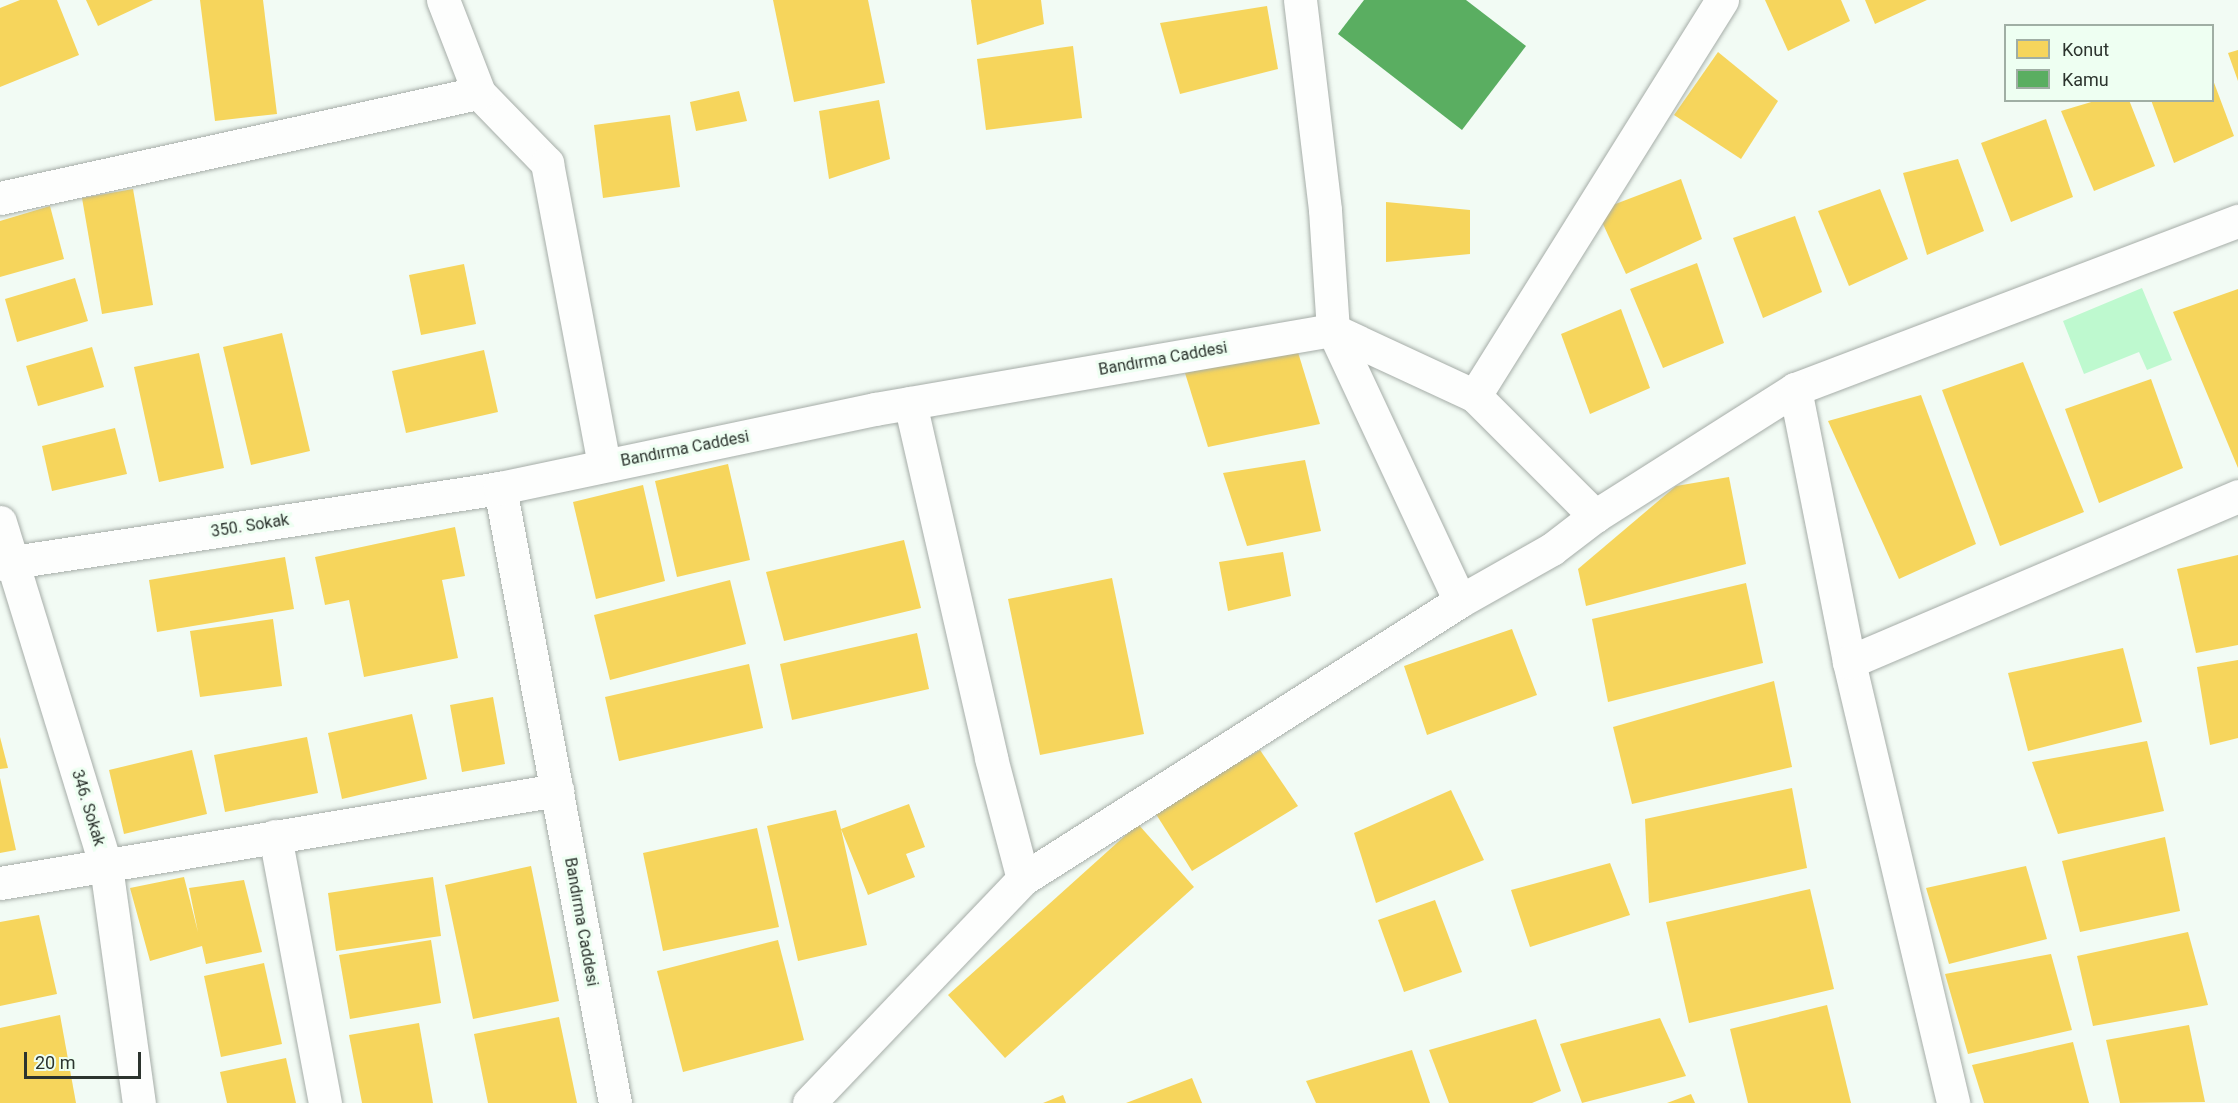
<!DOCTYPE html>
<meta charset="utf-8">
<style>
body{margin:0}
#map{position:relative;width:2238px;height:1103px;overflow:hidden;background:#f2fbf4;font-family:Roboto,sans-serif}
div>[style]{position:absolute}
.water>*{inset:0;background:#bef9cf}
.homes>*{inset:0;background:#f6d55c}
.public>*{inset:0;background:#5aae61}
.roads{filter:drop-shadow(0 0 2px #a6ada8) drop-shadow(0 0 2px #a6ada8)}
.minor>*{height:33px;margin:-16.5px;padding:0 16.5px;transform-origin:16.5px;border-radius:16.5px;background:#fdfefd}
.tertiary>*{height:33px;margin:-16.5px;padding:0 16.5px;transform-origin:16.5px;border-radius:16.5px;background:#fdfefd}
span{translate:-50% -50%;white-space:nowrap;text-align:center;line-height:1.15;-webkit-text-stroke:6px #eefff2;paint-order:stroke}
.street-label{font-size:16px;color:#2c342e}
.legend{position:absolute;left:2004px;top:24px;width:210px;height:78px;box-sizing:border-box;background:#eefff2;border:2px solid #a0aea4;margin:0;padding:8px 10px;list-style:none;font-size:18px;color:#2c342e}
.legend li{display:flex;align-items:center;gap:12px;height:30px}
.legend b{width:30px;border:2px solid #a0aea4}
.scale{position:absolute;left:24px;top:1052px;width:117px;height:27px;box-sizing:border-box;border:3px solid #2c342e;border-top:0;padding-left:8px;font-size:18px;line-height:21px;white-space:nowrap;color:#2c342e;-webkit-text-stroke:4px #eefff2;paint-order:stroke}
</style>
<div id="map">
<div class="water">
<div style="clip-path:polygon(2142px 288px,2172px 360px,2147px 370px,2139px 352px,2084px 374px,2063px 321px)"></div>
</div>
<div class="homes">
<div style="clip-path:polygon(20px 0,57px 0,79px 55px,0 87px,0 8px)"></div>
<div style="clip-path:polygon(86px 0,153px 0,98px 26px)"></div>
<div style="clip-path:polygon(200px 0,263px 0,277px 114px,215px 121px)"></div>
<div style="clip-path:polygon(773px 0,868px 0,885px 83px,794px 102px)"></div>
<div style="clip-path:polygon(971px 0,1041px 0,1044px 24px,977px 45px)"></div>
<div style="clip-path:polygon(1765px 0,1841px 0,1850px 21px,1788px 51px)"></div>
<div style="clip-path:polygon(1865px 0,1927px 0,1875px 24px)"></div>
<div style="clip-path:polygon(1267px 6px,1278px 69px,1180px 94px,1160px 23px)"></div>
<div style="clip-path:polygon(1073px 46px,1082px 118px,986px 130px,977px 59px)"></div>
<div style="clip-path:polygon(2238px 50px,2238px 81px,2228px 53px)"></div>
<div style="clip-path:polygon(1718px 52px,1778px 101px,1741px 159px,1674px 115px)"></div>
<div style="clip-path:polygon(2213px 80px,2234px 136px,2174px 163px,2151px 100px,2212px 100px)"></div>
<div style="clip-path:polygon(739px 91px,747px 121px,696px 131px,690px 102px)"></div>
<div style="clip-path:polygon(879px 100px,890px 159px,829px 179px,819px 111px)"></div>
<div style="clip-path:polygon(2098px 100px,2129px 100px,2155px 166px,2094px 191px,2061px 111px)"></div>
<div style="clip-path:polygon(670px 115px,680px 187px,603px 198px,594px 125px)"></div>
<div style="clip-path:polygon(2046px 119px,2073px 197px,2011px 222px,1981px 143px)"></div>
<div style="clip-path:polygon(1958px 159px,1984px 231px,1927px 255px,1903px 173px)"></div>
<div style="clip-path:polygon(1681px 179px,1702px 239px,1626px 274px,1597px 211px)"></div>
<div style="clip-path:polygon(133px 189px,153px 305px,102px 314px,82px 198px)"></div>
<div style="clip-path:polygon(1880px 189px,1908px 259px,1849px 286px,1818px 211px)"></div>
<div style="clip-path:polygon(1386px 202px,1470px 210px,1470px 254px,1386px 262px)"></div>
<div style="clip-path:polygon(50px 206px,64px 259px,0 277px,0 221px)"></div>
<div style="clip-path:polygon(1795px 216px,1822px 292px,1763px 318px,1733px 238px)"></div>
<div style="clip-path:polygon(1697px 263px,1724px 343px,1663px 368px,1630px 289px)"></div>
<div style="clip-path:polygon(464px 264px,476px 324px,421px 335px,409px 275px)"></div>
<div style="clip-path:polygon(75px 278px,88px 321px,17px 342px,5px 299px)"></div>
<div style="clip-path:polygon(2238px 289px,2238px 468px,2173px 312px)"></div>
<div style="clip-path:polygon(1621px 309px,1650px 388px,1590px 414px,1561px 334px)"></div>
<div style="clip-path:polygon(282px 333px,310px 451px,251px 465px,223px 347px)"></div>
<div style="clip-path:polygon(92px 347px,104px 387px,38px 406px,26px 366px)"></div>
<div style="clip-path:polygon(1297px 349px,1320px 424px,1208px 447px,1185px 373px)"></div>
<div style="clip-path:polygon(484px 350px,498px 412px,406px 433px,392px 371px)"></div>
<div style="clip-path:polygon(199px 353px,224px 468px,159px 482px,134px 367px)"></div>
<div style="clip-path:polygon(2023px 362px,2084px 512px,2000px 546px,1942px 390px)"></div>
<div style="clip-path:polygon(2151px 379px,2183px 468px,2099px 503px,2065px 409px)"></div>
<div style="clip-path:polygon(1921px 395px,1976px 544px,1899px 579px,1828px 421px)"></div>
<div style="clip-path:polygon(115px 428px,127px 474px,52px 491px,42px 446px)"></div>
<div style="clip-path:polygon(1305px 460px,1321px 531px,1247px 546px,1223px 473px)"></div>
<div style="clip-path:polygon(728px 464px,750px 560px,677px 577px,655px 481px)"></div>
<div style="clip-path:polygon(1729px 477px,1746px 564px,1586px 606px,1578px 569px,1676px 486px)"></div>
<div style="clip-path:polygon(643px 485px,665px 581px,596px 599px,573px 502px)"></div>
<div style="clip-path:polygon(455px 527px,465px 576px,442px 580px,458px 658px,364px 677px,349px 600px,325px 605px,315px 557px)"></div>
<div style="clip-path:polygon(904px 540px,921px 608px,784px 641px,766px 572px)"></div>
<div style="clip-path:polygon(1283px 552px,1291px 596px,1228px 611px,1219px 562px)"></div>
<div style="clip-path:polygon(2238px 555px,2238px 645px,2196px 653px,2177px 569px)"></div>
<div style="clip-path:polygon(285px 557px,294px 609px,157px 632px,149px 580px)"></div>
<div style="clip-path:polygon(1112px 578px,1144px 734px,1040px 755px,1008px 599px)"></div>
<div style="clip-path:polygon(730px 580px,746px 644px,610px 680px,594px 615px)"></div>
<div style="clip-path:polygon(1746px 583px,1763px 663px,1608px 702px,1592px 619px)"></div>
<div style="clip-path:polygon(273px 619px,282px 686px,200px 697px,190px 631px)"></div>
<div style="clip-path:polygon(1512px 629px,1537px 695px,1427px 735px,1404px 666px)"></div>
<div style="clip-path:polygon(917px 633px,929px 689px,792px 720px,780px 664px)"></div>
<div style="clip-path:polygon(2123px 648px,2142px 722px,2028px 751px,2008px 673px)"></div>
<div style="clip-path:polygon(2238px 660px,2238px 738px,2210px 745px,2197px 667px)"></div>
<div style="clip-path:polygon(749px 664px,763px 728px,619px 761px,605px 697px)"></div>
<div style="clip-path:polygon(1774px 681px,1792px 767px,1632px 804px,1613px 727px)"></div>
<div style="clip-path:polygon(493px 697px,505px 764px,462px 772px,450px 705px)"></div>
<div style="clip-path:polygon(412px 714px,427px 779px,342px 799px,328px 733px)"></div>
<div style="clip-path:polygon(0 737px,8px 768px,0 769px)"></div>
<div style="clip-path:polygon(307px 737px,318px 793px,225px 812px,214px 755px)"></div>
<div style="clip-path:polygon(2147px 741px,2164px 811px,2058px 834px,2032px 762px)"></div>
<div style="clip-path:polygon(192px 750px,207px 814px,124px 834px,109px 770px)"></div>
<div style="clip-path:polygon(1260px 750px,1298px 806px,1192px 871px,1154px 811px)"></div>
<div style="clip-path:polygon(0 778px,16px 850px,0 853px)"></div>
<div style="clip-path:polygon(1792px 788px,1807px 868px,1649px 903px,1645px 819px)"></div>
<div style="clip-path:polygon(1451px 790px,1484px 860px,1376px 903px,1354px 833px)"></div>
<div style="clip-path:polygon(909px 804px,925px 847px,906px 854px,915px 877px,868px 895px,841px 829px,867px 945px,798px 961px,767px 826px,836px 810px,841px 829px)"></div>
<div style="clip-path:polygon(1138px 824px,1194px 887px,1005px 1058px,948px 995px)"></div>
<div style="clip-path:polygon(757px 828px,779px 927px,663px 951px,643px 853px)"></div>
<div style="clip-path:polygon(2165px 837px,2180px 911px,2080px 932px,2062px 861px)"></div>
<div style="clip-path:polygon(1610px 863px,1630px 915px,1530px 947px,1511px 890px)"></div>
<div style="clip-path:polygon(531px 866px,559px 1001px,473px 1019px,445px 885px)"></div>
<div style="clip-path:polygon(2026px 866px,2047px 939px,1949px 964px,1926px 888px)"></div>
<div style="clip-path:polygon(184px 877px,198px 932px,189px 888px,244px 880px,262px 952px,206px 964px,202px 946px,150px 961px,130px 888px)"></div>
<div style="clip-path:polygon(433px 877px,441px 936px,336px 951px,328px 893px)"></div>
<div style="clip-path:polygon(1810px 889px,1834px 989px,1689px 1023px,1666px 922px)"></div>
<div style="clip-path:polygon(1435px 900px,1462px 972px,1404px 992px,1378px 920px)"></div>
<div style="clip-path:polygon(39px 915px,57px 994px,0 1006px,0 922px)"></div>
<div style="clip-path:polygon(2188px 932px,2208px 1005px,2093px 1026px,2077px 956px)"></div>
<div style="clip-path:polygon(431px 940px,441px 1003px,350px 1019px,339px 955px)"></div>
<div style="clip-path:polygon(778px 940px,804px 1040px,683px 1072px,657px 971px)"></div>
<div style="clip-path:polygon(2051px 954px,2072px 1030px,1968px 1054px,1945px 974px)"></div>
<div style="clip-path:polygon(264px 963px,282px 1044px,221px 1057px,204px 976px)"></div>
<div style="clip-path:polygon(1827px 1005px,1851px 1103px,1748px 1103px,1730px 1029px)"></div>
<div style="clip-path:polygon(60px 1015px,76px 1103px,0 1103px,0 1028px)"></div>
<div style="clip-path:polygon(559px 1017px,577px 1103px,488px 1103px,474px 1034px)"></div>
<div style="clip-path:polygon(1660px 1018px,1686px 1076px,1582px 1103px,1560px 1044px)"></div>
<div style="clip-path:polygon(1536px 1019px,1561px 1091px,1532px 1103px,1449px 1103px,1429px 1050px)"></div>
<div style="clip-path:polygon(419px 1023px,433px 1103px,362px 1103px,349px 1035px)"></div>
<div style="clip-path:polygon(2189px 1025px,2205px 1102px,2120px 1103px,2106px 1040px)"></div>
<div style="clip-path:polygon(2073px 1042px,2089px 1103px,1984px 1103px,1972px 1065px)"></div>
<div style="clip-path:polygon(1412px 1050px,1430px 1103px,1316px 1103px,1306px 1081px)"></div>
<div style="clip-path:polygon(286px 1058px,296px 1103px,227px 1103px,220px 1072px)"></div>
<div style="clip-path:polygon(1192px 1078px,1202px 1103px,1126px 1103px)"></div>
<div style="clip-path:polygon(1691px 1094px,1695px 1103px,1667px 1103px)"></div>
<div style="clip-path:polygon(1063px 1095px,1066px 1103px,1043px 1103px)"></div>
</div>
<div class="public">
<div style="clip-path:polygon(1364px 0,1466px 0,1526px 46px,1462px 130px,1338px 34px)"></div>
</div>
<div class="roads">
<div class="minor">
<div style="left:443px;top:0;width:100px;rotate:68.8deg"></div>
<div style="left:479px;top:93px;width:98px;rotate:45.8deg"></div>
<div style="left:547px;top:163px;width:307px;rotate:79.3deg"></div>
<div style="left:1300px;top:0;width:211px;rotate:83.2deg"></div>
<div style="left:1325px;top:210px;width:120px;rotate:86.2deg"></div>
<div style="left:1333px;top:330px;width:299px;rotate:64.9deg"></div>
<div style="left:1722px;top:0;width:467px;rotate:122deg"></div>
<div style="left:1475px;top:396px;width:170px;rotate:45deg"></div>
<div style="left:1595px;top:516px;width:237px;rotate:-32.4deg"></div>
<div style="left:1795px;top:389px;width:474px;rotate:-20.8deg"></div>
<div style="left:0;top:198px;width:490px;rotate:-12.4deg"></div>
<div style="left:1795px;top:389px;width:278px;rotate:78.8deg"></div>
<div style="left:1849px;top:662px;width:453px;rotate:76.7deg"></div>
<div style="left:910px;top:403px;width:364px;rotate:77.1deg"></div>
<div style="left:991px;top:758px;width:125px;rotate:75.2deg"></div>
<div style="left:0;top:522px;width:360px;rotate:72.9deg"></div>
<div style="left:106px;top:866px;width:239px;rotate:82.1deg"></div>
<div style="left:0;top:564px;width:506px;rotate:-8.64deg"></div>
<div style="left:1849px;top:662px;width:423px;rotate:-23.1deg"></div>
<div style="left:275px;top:836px;width:272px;rotate:79.4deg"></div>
<div style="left:0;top:883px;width:565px;rotate:-9.48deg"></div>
<div style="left:809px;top:1103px;width:310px;rotate:-46.3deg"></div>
<div style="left:1023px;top:879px;width:518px;rotate:-32.46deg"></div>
<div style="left:1460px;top:601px;width:106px;rotate:-29.5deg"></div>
<div style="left:1552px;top:549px;width:54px;rotate:-37.5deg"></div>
</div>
<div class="tertiary">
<div style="left:615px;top:1103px;width:626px;rotate:-100.59deg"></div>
<div style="left:500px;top:488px;width:383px;rotate:-11.9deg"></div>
<div style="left:875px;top:409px;width:465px;rotate:-9.8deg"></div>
<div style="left:1333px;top:330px;width:157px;rotate:24.9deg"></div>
</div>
</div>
<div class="street-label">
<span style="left:1163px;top:359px;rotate:-10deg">Bandırma Caddesi</span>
<span style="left:685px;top:449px;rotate:-11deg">Bandırma Caddesi</span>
<span style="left:250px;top:526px;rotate:-9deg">350. Sokak</span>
<span style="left:88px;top:808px;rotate:73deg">346. Sokak</span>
<span style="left:581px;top:922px;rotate:80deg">Bandırma Caddesi</span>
</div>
<ul class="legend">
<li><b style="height:16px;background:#f6d55c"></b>Konut</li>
<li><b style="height:16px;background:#5aae61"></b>Kamu</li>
</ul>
<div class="scale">20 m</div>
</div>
